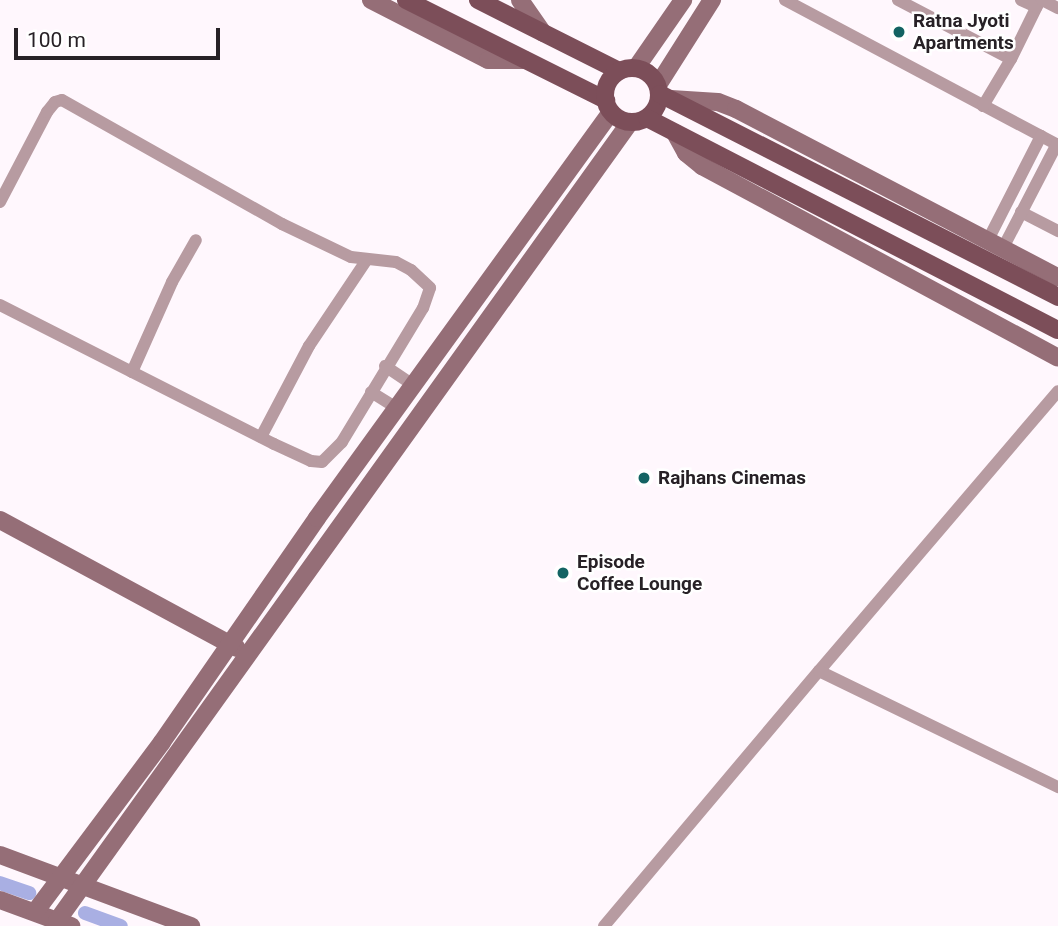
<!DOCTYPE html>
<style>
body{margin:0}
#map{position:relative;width:1058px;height:926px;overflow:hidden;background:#fff7fd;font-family:Roboto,sans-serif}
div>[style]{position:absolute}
.canal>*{height:14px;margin:-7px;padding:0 7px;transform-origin:7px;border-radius:7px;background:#a9afe3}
.street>*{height:12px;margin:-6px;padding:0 6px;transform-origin:6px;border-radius:6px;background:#b79ba1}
.secondary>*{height:18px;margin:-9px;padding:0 9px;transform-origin:9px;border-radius:9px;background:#956e77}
.primary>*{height:18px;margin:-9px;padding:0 9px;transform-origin:9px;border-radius:9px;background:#7c4e59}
.primary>.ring{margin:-9px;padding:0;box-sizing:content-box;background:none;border:18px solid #7c4e59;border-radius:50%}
.dots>*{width:19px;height:19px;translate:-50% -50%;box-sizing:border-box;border:4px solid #fff;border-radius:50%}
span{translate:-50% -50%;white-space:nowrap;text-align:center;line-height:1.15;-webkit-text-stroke:5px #fff;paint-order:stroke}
.poi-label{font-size:19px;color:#272126;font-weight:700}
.left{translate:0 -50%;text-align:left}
.scale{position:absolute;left:14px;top:28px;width:206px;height:32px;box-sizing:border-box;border:4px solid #272126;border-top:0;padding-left:9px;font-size:21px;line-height:24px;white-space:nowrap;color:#272126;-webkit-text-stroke:5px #fff;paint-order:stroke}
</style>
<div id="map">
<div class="canal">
<div style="left:0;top:883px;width:31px;rotate:19deg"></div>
<div style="left:85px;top:913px;width:38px;rotate:20deg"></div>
</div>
<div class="street">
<div style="left:785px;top:0;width:309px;rotate:28deg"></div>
<div style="left:898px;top:0;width:127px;rotate:27.6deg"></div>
<div style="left:1011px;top:59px;width:66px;rotate:-63.8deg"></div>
<div style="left:1021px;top:0;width:17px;rotate:25deg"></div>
<div style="left:1042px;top:0;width:18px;rotate:27deg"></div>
<div style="left:983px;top:106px;width:55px;rotate:-59.2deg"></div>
<div style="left:0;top:202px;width:102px;rotate:-62.4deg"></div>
<div style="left:47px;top:112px;width:13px;rotate:-51deg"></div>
<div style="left:55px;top:102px;width:7px;rotate:-16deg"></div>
<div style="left:62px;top:100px;width:253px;rotate:29.4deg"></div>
<div style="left:282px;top:224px;width:76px;rotate:25.6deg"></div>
<div style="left:351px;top:257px;width:45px;rotate:6.3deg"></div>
<div style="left:396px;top:262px;width:17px;rotate:28deg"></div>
<div style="left:411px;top:270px;width:26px;rotate:43deg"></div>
<div style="left:430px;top:288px;width:21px;rotate:109deg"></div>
<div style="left:423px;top:308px;width:157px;rotate:121.2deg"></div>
<div style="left:342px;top:442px;width:28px;rotate:135deg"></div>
<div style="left:322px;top:462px;width:11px;rotate:-175deg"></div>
<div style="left:311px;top:461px;width:41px;rotate:-155.3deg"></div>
<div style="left:274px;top:444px;width:307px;rotate:-153.1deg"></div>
<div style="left:1021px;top:212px;width:42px;rotate:27.2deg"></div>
<div style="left:988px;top:240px;width:117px;rotate:-63deg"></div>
<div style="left:1003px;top:248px;width:117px;rotate:-62.6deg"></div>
<div style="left:385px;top:366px;width:34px;rotate:34deg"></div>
<div style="left:132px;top:372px;width:98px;rotate:-66deg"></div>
<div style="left:172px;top:282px;width:48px;rotate:-60.3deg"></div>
<div style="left:371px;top:392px;width:31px;rotate:32deg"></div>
<div style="left:261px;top:437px;width:103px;rotate:-62.2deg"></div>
<div style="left:309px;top:346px;width:102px;rotate:-56.2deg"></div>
<div style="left:819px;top:671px;width:368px;rotate:-49.5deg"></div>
<div style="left:604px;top:926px;width:334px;rotate:-49.9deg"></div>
<div style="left:819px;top:671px;width:266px;rotate:25.9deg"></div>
</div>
<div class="secondary">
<div style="left:371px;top:0;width:131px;rotate:27.1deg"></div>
<div style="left:488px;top:60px;width:37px"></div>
<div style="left:520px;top:0;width:40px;rotate:55.1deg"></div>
<div style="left:636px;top:68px;width:83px;rotate:-55.3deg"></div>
<div style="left:658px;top:85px;width:101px;rotate:-57.6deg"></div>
<div style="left:671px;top:99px;width:47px;rotate:3.7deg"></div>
<div style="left:718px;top:102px;width:19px;rotate:21deg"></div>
<div style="left:736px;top:109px;width:363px;rotate:27.6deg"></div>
<div style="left:675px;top:133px;width:23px;rotate:61deg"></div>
<div style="left:686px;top:153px;width:21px;rotate:39deg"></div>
<div style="left:702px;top:166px;width:404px;rotate:28.3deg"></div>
<div style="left:0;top:520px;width:269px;rotate:28.4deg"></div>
<div style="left:0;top:855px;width:204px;rotate:20.4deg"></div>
<div style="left:0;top:900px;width:76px;rotate:20.1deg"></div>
<div style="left:35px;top:912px;width:212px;rotate:-53.2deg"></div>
<div style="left:162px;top:742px;width:272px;rotate:-55.3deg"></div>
<div style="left:317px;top:518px;width:501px;rotate:-54.09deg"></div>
<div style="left:57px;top:921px;width:983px;rotate:-54.35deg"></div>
</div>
<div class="primary">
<div style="left:406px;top:0;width:224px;rotate:26.6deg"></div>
<div style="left:478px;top:0;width:158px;rotate:26.7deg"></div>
<div class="ring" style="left:605px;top:68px;width:36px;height:36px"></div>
<div style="left:660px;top:94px;width:447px;rotate:27deg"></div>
<div style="left:647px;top:118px;width:462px;rotate:27.3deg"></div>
</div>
<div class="dots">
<div style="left:899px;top:32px;background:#136363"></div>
<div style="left:644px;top:478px;background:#136363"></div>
<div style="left:563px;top:573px;background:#136363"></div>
</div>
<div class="poi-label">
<span class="left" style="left:913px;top:32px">Ratna Jyoti<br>Apartments</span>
<span class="left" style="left:658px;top:478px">Rajhans Cinemas</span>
<span class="left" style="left:577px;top:573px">Episode<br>Coffee Lounge</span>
</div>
<div class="scale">100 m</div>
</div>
